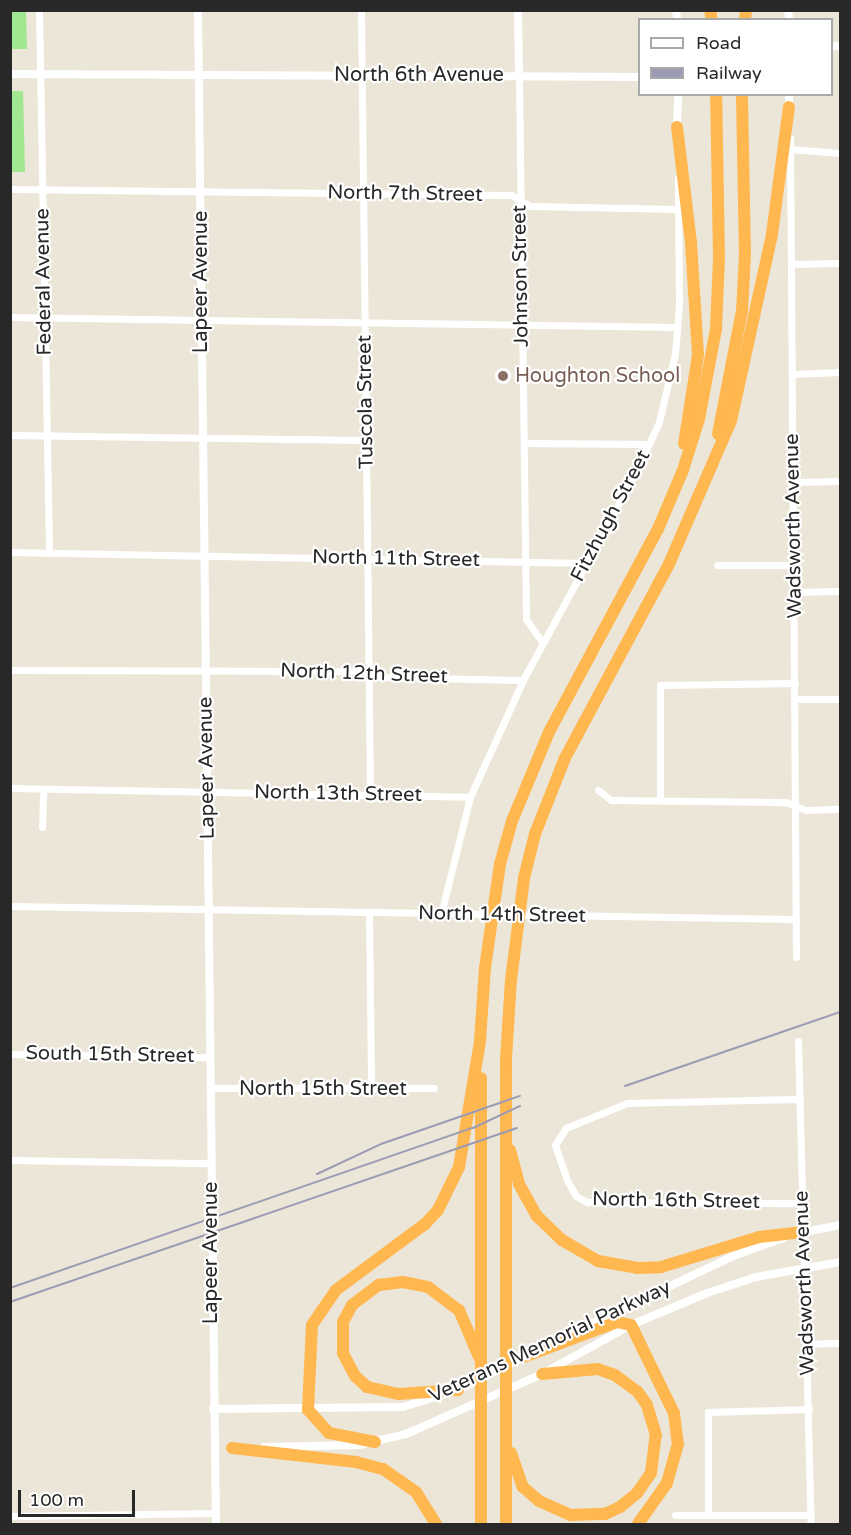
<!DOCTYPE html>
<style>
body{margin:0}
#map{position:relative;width:851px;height:1535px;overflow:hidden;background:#ece6d8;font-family:"Varela Round",sans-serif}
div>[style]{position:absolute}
.green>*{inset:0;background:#a1e691}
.minor>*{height:7px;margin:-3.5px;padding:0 3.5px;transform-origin:3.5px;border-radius:3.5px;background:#fff}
.tertiary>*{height:8px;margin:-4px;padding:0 4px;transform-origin:4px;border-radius:4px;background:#fff}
.motorway>*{height:12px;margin:-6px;padding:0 6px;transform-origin:6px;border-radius:6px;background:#ffb750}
.rail>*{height:2px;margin:-1px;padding:0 1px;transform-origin:1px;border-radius:1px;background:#9b9bb4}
.dots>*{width:16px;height:16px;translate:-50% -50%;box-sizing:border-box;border:3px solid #fff;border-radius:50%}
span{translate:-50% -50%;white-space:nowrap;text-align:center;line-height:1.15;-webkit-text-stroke:4.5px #fff;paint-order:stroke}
.street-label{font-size:20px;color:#282828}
.education-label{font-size:20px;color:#785e54}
.left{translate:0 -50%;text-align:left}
.frame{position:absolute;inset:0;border:12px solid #282828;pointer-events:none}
.legend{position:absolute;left:638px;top:18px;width:195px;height:78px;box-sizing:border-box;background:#fff;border:2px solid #a9a9a9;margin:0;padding:8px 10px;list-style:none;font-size:18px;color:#282828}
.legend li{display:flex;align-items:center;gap:12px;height:30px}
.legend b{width:30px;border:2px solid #a9a9a9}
.scale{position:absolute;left:18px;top:1490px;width:117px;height:27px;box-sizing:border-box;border:3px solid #282828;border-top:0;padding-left:8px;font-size:18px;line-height:21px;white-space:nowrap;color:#282828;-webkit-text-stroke:4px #fff;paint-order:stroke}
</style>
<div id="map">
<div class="green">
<div style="clip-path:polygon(10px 11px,26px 11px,27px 49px,11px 49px)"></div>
<div style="clip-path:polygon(11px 91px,23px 91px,25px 172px,11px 172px)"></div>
</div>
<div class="minor">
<div style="left:39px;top:10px;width:543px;rotate:88.94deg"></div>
<div style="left:361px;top:10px;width:784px;rotate:89.34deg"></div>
<div style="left:519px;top:76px;width:543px;rotate:89.26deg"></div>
<div style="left:526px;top:619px;width:29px;rotate:55deg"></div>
<div style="left:790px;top:138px;width:819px;rotate:89.58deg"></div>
<div style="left:790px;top:149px;width:50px;rotate:4.6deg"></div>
<div style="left:10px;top:189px;width:501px;rotate:0.69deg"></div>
<div style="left:511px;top:195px;width:22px;rotate:30deg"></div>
<div style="left:530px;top:206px;width:148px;rotate:1.2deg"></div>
<div style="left:792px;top:264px;width:48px;rotate:-1.2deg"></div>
<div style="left:10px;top:317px;width:667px;rotate:0.86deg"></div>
<div style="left:792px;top:374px;width:48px;rotate:-2.4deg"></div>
<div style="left:10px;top:435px;width:357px;rotate:0.8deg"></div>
<div style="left:524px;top:443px;width:125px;rotate:0.5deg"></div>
<div style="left:793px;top:482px;width:47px;rotate:-1.2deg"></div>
<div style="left:10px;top:552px;width:577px;rotate:1.09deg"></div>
<div style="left:717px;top:565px;width:77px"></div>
<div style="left:794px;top:592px;width:46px;rotate:-1.2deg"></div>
<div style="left:10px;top:670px;width:351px;rotate:0.2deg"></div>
<div style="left:361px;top:671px;width:20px;rotate:18deg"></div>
<div style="left:380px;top:677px;width:143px;rotate:1.2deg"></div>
<div style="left:795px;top:699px;width:45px"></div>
<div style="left:10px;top:788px;width:460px;rotate:1.1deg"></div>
<div style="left:598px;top:790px;width:16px;rotate:38deg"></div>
<div style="left:611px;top:800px;width:175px;rotate:0.7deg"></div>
<div style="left:786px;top:802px;width:22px;rotate:22deg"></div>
<div style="left:806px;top:810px;width:34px;rotate:-2deg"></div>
<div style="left:660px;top:800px;width:115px;rotate:-90deg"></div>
<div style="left:660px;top:685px;width:135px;rotate:-0.8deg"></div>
<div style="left:42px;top:827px;width:38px;rotate:-88deg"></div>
<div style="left:10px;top:906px;width:786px;rotate:0.95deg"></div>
<div style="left:369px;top:913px;width:176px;rotate:89.3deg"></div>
<div style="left:441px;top:914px;width:121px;rotate:-76.1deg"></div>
<div style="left:470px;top:797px;width:128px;rotate:-65.6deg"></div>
<div style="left:523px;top:680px;width:234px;rotate:-61.5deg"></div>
<div style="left:635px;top:474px;width:57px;rotate:-65.2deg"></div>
<div style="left:659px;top:422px;width:70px;rotate:-76.8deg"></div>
<div style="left:675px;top:354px;width:49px;rotate:-85.3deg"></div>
<div style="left:679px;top:305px;width:127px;rotate:-90.5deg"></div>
<div style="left:798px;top:1041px;width:483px;rotate:88.5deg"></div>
<div style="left:10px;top:1054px;width:200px;rotate:0.9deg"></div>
<div style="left:211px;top:1088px;width:223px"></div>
<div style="left:800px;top:1099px;width:173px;rotate:178.7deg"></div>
<div style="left:627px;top:1103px;width:66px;rotate:157.7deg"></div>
<div style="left:566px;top:1128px;width:20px;rotate:123deg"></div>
<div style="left:555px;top:1145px;width:39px;rotate:71deg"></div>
<div style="left:568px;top:1182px;width:16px;rotate:60deg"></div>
<div style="left:576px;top:1196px;width:13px;rotate:29deg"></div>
<div style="left:587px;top:1202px;width:216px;rotate:0.3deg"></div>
<div style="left:10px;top:1160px;width:200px;rotate:0.9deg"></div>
<div style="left:806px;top:1344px;width:34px;rotate:-2deg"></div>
<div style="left:675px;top:1515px;width:136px"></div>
<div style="left:708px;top:1515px;width:103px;rotate:-90deg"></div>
<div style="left:708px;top:1412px;width:101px;rotate:-1.7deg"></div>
<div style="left:10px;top:1516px;width:206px;rotate:-0.8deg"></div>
</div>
<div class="tertiary">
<div style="left:198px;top:10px;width:1514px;rotate:89.32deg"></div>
<div style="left:518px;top:10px;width:66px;rotate:89.1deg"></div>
<div style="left:676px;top:10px;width:10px;rotate:84deg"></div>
<div style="left:788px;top:10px;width:10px;rotate:84deg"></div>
<div style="left:832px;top:46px;width:8px"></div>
<div style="left:10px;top:74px;width:630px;rotate:0.27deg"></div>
<div style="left:789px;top:94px;width:13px;rotate:90deg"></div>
<div style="left:677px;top:127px;width:33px;rotate:-88deg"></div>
<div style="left:799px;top:1233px;width:42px;rotate:-11deg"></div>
<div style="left:566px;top:1336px;width:185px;rotate:-25.6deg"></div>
<div style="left:733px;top:1256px;width:54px;rotate:-19.4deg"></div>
<div style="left:213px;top:1409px;width:190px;rotate:-0.6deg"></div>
<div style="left:403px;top:1407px;width:58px;rotate:-17.2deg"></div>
<div style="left:458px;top:1390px;width:78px;rotate:-26.6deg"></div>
<div style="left:264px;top:1447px;width:95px;rotate:-1.2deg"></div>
<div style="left:359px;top:1445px;width:48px;rotate:-13.2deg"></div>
<div style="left:406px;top:1434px;width:149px;rotate:-23.8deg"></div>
<div style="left:542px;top:1374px;width:102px;rotate:-28.8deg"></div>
<div style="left:631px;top:1325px;width:82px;rotate:-22.8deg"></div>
<div style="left:707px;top:1293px;width:52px;rotate:-18.1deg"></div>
<div style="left:756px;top:1277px;width:85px;rotate:-10.1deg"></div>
</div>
<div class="motorway">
<div style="left:710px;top:10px;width:10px;rotate:79deg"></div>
<div style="left:745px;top:20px;width:10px;rotate:-84deg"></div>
<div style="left:677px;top:127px;width:117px;rotate:83.1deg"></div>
<div style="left:691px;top:243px;width:112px;rotate:86.4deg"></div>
<div style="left:698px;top:355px;width:90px;rotate:98.9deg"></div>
<div style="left:718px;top:434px;width:125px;rotate:-79deg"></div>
<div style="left:742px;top:311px;width:57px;rotate:-87deg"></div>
<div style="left:745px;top:254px;width:160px;rotate:-91.1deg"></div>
<div style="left:481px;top:1078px;width:446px;rotate:90deg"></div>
<div style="left:510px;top:1150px;width:35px;rotate:75deg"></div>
<div style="left:519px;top:1184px;width:37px;rotate:61deg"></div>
<div style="left:537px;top:1216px;width:35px;rotate:44deg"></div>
<div style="left:562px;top:1240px;width:42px;rotate:30.3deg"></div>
<div style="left:598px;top:1261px;width:40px;rotate:10deg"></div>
<div style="left:637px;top:1268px;width:24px;rotate:-2deg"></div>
<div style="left:661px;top:1267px;width:102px;rotate:-17deg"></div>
<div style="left:759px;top:1237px;width:44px;rotate:-6.5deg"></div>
<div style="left:524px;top:1357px;width:99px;rotate:-20.6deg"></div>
<div style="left:617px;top:1322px;width:14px;rotate:12deg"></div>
<div style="left:631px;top:1325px;width:98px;rotate:64deg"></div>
<div style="left:674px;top:1413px;width:31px;rotate:83deg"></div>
<div style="left:678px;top:1444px;width:41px;rotate:105.8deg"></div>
<div style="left:667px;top:1483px;width:50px;rotate:125.3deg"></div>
<div style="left:458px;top:1390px;width:60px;rotate:176.2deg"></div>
<div style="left:398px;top:1394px;width:32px;rotate:-167deg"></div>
<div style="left:367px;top:1387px;width:16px;rotate:-137deg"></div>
<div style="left:355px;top:1376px;width:26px;rotate:-118deg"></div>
<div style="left:343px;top:1353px;width:31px;rotate:-90deg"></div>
<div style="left:343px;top:1322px;width:19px;rotate:-62deg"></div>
<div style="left:352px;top:1305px;width:34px;rotate:-37deg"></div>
<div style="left:379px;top:1285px;width:24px;rotate:-7deg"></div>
<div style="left:403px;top:1282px;width:25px;rotate:11deg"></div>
<div style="left:428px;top:1287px;width:39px;rotate:37deg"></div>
<div style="left:459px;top:1310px;width:51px;rotate:66.9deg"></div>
<div style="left:375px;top:1442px;width:47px;rotate:-168.9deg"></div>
<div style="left:329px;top:1433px;width:31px;rotate:-132deg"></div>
<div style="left:308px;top:1410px;width:85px;rotate:-87.3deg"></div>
<div style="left:312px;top:1325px;width:42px;rotate:-55.6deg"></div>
<div style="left:336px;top:1290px;width:111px;rotate:-36.6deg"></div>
<div style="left:425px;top:1224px;width:19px;rotate:-47deg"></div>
<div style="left:438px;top:1210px;width:48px;rotate:-64deg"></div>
<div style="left:459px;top:1167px;width:128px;rotate:-80.5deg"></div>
<div style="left:480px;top:1041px;width:73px;rotate:-86.1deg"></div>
<div style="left:485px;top:968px;width:105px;rotate:-81.8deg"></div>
<div style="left:500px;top:864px;width:45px;rotate:-74.4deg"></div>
<div style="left:512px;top:821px;width:96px;rotate:-67.4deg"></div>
<div style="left:549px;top:732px;width:230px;rotate:-61.8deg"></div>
<div style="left:658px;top:529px;width:64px;rotate:-67deg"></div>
<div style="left:683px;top:470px;width:53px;rotate:-72.6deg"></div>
<div style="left:699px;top:419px;width:92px;rotate:-79.3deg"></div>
<div style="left:716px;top:329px;width:71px;rotate:-87.6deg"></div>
<div style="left:719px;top:258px;width:164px;rotate:-91deg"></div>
<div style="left:232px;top:1448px;width:125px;rotate:6.4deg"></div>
<div style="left:356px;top:1462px;width:28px;rotate:15deg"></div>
<div style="left:383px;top:1469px;width:40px;rotate:34.9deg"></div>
<div style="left:416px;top:1492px;width:38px;rotate:58deg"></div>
<div style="left:511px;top:1453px;width:36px;rotate:71deg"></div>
<div style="left:523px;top:1487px;width:21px;rotate:41deg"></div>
<div style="left:539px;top:1501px;width:35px;rotate:24deg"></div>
<div style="left:571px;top:1515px;width:34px;rotate:-2deg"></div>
<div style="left:605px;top:1514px;width:17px;rotate:-25deg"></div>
<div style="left:620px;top:1507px;width:22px;rotate:-39deg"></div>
<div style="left:637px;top:1493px;width:24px;rotate:-55deg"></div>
<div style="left:651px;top:1473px;width:38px;rotate:-83deg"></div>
<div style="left:656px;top:1435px;width:31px;rotate:-107deg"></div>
<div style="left:647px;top:1405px;width:16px;rotate:-125deg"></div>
<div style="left:638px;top:1392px;width:29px;rotate:-144deg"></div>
<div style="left:615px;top:1375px;width:18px;rotate:-161deg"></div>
<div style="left:598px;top:1369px;width:56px;rotate:174.9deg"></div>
<div style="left:506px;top:1524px;width:465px;rotate:-90deg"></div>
<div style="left:506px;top:1059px;width:79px;rotate:-86.4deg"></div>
<div style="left:511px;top:980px;width:103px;rotate:-82.7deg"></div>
<div style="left:524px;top:878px;width:45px;rotate:-76deg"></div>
<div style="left:535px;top:834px;width:82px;rotate:-68.5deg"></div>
<div style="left:565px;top:758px;width:220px;rotate:-61.8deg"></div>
<div style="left:669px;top:564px;width:156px;rotate:-66.6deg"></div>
<div style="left:731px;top:421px;width:191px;rotate:-77.6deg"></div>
<div style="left:772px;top:234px;width:128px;rotate:-82.4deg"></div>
</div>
<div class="rail">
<div style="left:625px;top:1086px;width:227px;rotate:-19deg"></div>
<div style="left:317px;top:1174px;width:71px;rotate:-25.1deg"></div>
<div style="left:381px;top:1144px;width:147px;rotate:-19.1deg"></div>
<div style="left:10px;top:1288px;width:490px;rotate:-19.1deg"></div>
<div style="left:473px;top:1128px;width:52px;rotate:-25.1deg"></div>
<div style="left:10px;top:1302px;width:536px;rotate:-18.94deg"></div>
</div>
<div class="dots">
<div style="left:503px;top:376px;background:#8d6e63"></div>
</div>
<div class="street-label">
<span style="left:419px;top:75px">North 6th Avenue</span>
<span style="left:405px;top:194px;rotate:1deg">North 7th Street</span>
<span style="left:521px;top:276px;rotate:-91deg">Johnson Street</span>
<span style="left:44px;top:282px;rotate:-91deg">Federal Avenue</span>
<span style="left:201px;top:282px;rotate:-90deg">Lapeer Avenue</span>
<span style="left:366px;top:402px;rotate:-91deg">Tuscola Street</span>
<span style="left:611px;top:516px;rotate:-62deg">Fitzhugh Street</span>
<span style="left:794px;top:526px;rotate:-91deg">Wadsworth Avenue</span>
<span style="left:396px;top:559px;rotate:1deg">North 11th Street</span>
<span style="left:364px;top:674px;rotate:2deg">North 12th Street</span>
<span style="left:207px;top:768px;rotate:-91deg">Lapeer Avenue</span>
<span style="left:338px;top:794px;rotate:1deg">North 13th Street</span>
<span style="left:502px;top:915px;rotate:1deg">North 14th Street</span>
<span style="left:110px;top:1055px;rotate:1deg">South 15th Street</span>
<span style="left:323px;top:1089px">North 15th Street</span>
<span style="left:676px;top:1201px;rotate:1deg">North 16th Street</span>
<span style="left:211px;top:1253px;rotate:-90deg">Lapeer Avenue</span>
<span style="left:805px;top:1283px;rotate:-92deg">Wadsworth Avenue</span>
<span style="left:550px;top:1342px;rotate:-25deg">Veterans Memorial Parkway</span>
</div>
<div class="education-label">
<span class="left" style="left:515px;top:376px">Houghton School</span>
</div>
<div class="frame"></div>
<ul class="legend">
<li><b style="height:8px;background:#fff"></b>Road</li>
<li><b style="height:8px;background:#9b9bb4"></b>Railway</li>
</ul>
<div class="scale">100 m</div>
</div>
